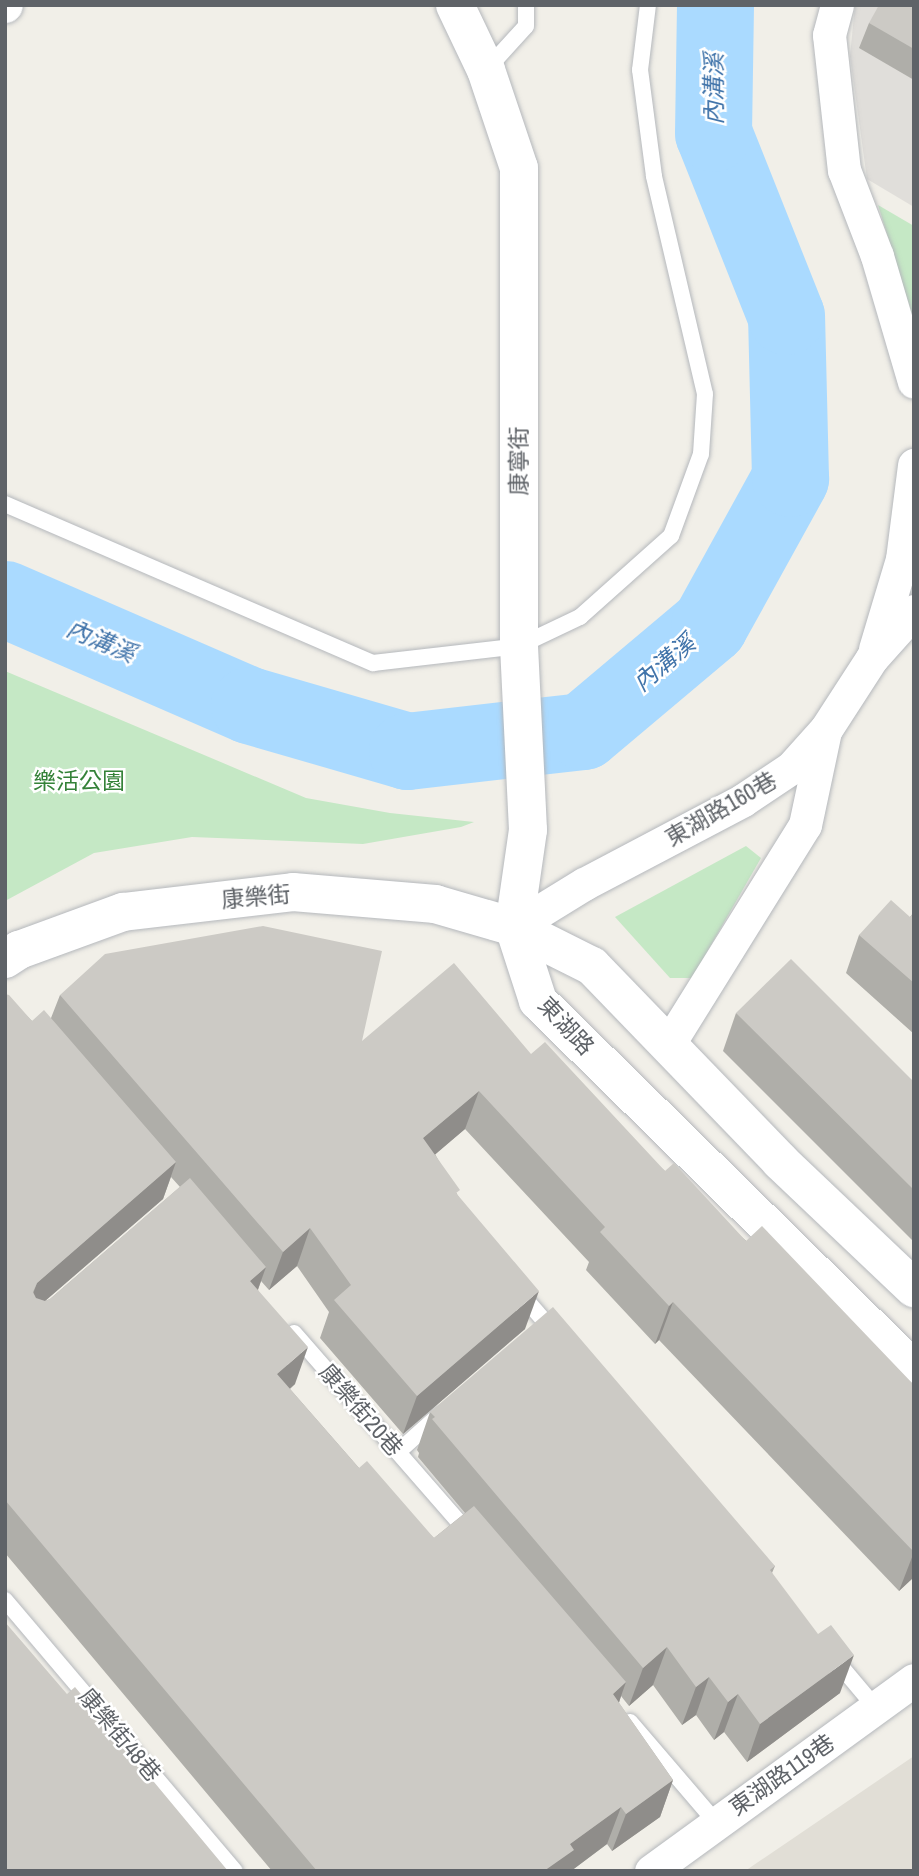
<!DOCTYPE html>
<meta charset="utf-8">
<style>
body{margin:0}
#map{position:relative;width:919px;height:1876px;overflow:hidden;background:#f1efe8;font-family:"Archivo Narrow","Noto Sans TC",sans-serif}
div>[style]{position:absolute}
.industrial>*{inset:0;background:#e0deda}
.education>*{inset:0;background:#e1ded6}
.green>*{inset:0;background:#c5e8c5}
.river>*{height:77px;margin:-38.5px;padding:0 38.5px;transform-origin:38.5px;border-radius:38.5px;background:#aadaff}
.roads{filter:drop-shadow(0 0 2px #b5b8bc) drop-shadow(0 0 2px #b5b8bc)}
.lane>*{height:16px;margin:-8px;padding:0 8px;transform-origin:8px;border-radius:8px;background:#fff}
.street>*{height:33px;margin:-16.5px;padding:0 16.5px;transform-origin:16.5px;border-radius:16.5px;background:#fff}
.secondary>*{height:38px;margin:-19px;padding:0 19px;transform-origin:19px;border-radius:19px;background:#fff}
.wall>*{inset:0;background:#afaea9}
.shaded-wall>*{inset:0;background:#8f8d8a}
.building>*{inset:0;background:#cccac5}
span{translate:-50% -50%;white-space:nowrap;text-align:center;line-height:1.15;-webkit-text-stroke:5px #fff;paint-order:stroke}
.street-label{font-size:23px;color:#5f6368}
.park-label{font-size:23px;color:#348238}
.water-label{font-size:24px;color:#4174aa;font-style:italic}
.frame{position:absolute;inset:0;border:7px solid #5f6368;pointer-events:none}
</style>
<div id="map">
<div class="industrial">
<div style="clip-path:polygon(855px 5px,914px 5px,914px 207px,867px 179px,850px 56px)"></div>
</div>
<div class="education">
<div style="clip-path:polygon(914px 1756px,914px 1871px,745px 1871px)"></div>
</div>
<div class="green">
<div style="clip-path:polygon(878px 205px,914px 226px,914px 321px)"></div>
<div style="clip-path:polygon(5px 671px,306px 798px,390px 813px,474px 822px,461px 827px,363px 844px,192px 837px,94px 853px,5px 901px)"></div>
<div style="clip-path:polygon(746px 846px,761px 858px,692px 978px,670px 978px,615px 917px)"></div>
</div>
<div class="river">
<div style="left:5px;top:599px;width:266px;rotate:23.5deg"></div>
<div style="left:249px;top:705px;width:165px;rotate:16.2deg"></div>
<div style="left:407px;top:751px;width:177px;rotate:-6.5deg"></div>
<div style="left:583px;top:731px;width:165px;rotate:-40.1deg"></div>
<div style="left:709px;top:625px;width:168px;rotate:-61.1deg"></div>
<div style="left:790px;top:478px;width:162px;rotate:-91.4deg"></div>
<div style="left:786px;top:316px;width:197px;rotate:-111.7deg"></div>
<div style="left:713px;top:133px;width:128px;rotate:-89.1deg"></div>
</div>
<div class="roads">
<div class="lane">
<div style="left:486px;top:70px;width:59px;rotate:-47.7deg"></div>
<div style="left:526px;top:26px;width:21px;rotate:-90deg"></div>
<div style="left:5px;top:504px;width:401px;rotate:23.4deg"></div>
<div style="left:373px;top:663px;width:147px;rotate:-6.6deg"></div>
<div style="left:519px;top:646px;width:68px;rotate:-25.4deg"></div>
<div style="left:580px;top:617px;width:122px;rotate:-41.7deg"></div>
<div style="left:671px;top:536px;width:87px;rotate:-69.9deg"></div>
<div style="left:701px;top:454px;width:60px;rotate:-86.2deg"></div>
<div style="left:705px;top:394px;width:224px;rotate:-103.2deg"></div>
<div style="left:654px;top:176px;width:107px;rotate:-97.5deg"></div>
<div style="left:640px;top:70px;width:65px;rotate:-83deg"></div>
<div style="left:520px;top:1293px;width:52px;rotate:48.9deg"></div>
<div style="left:294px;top:1333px;width:268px;rotate:48.9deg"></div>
<div style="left:398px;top:1452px;width:54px;rotate:-42deg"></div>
<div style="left:5px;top:1600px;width:355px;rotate:49.7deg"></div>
<div style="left:833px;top:1657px;width:67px;rotate:49.9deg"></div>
<div style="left:630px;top:1722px;width:130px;rotate:49.4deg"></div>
</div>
<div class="street">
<div style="left:837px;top:5px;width:31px;rotate:105deg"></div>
<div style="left:829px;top:35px;width:136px;rotate:83.7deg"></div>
<div style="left:844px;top:170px;width:92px;rotate:69deg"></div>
<div style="left:877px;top:256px;width:131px;rotate:73.6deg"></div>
<div style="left:5px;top:6px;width:1px;rotate:-45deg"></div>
<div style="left:875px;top:649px;width:94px;rotate:-73.3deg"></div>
<div style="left:902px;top:559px;width:95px;rotate:-82.7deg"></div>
<div style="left:514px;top:927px;width:82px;rotate:-31.6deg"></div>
<div style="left:584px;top:884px;width:180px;rotate:-27.8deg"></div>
<div style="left:743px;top:800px;width:58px;rotate:-33.7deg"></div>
<div style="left:791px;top:768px;width:52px;rotate:-48.1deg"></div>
<div style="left:826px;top:729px;width:85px;rotate:-57.1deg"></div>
<div style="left:872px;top:658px;width:63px;rotate:-48.2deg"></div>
<div style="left:668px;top:1045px;width:259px;rotate:-58.1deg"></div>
<div style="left:805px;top:825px;width:96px;rotate:-78deg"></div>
<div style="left:651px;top:1871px;width:325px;rotate:-36deg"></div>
</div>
<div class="secondary">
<div style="left:455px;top:5px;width:72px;rotate:64.5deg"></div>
<div style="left:486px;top:70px;width:103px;rotate:71.4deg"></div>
<div style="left:519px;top:168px;width:478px;rotate:90deg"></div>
<div style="left:519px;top:646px;width:184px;rotate:87.2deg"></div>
<div style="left:528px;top:830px;width:98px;rotate:98.2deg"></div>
<div style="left:514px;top:927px;width:78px;rotate:72deg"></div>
<div style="left:538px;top:1001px;width:527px;rotate:44.46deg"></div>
<div style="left:5px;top:959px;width:17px;rotate:-33deg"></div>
<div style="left:19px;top:950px;width:111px;rotate:-20.1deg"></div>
<div style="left:123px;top:912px;width:171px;rotate:-6.7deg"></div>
<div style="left:293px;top:892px;width:143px;rotate:4.8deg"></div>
<div style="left:435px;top:904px;width:82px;rotate:16.2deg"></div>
<div style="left:514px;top:927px;width:87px;rotate:26.6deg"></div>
<div style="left:592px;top:966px;width:271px;rotate:46deg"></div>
<div style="left:780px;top:1161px;width:185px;rotate:43.5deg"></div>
</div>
</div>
<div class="wall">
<div style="clip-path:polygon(914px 5px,914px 80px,859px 48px,869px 23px)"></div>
<div style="clip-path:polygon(914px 912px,914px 1034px,846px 973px,859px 935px,910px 917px)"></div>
<div style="clip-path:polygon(evenodd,5px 994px,32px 1021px,51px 1018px,60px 995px,362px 1041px,531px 1054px,665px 1171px,914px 1385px,914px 1577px,899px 1591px,659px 1340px,655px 1344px,586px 1270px,589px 1262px,465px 1129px,435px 1154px,458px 1196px,525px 1329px,403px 1434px,320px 1338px,329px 1312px,297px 1266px,269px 1290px,261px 1281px,258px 1290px,295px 1384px,290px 1389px,359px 1468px,434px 1538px,465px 1513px,418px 1457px,419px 1453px,417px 1450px,430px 1412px,775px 1566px,772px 1573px,840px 1693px,747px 1762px,724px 1732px,714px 1740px,696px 1715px,682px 1725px,653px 1685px,629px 1706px,621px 1696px,619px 1703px,673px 1780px,660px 1817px,612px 1851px,607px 1844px,571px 1871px,272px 1871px,5px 1553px,5px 994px,171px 1177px,180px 1187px,50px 1299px,45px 1301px,163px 1199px,171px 1177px)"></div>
<div style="clip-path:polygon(736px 1013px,914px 1082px,914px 1242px,723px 1051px)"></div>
</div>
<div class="shaded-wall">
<div style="clip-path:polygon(479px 1091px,465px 1129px,410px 1176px,423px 1138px)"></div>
<div style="clip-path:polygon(176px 1162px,163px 1199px,23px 1320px,37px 1283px)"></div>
<div style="clip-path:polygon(310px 1228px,297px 1266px,269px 1290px,283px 1252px)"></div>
<div style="clip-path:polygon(266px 1267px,253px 1303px,250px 1281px)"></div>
<div style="clip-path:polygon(539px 1291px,525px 1329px,403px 1434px,417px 1396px)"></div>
<div style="clip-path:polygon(673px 1302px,659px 1340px,655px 1344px,669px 1306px)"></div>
<div style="clip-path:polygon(308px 1347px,295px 1384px,263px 1411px,277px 1374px)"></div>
<div style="clip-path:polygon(914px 1552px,914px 1577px,899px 1591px)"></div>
<div style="clip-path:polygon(667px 1647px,653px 1685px,629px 1706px,643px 1668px)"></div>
<div style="clip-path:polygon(854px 1655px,840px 1693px,747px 1762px,760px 1724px)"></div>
<div style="clip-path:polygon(709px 1677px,696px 1715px,682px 1725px,696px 1687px)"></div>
<div style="clip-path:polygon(626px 1682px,613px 1719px,613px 1694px)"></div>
<div style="clip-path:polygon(738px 1694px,724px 1732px,714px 1740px,728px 1702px)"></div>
<div style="clip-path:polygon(673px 1780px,660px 1817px,612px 1851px,626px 1814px)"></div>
<div style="clip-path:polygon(621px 1807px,607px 1844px,571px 1871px,544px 1871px,570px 1844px)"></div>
</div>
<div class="building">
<div style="clip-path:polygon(879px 5px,914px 5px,914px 49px,869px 23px)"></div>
<div style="clip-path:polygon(891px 900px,910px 917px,914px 912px,914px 983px,859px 935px)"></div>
<div style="clip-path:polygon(263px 926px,382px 951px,362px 1041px,454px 963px,531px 1054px,545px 1042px,665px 1171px,674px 1163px,746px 1241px,762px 1226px,914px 1385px,914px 1552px,673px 1302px,669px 1306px,600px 1232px,605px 1227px,479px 1091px,423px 1138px,460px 1190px,456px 1193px,539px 1291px,417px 1396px,334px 1300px,351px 1285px,310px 1228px,283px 1252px,60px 995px,105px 954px)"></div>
<div style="clip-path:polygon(791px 959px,914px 1082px,914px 1190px,736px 1013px)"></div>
<div style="clip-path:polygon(5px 994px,9px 995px,32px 1021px,44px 1010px,176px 1162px,37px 1283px,33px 1292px,36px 1298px,45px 1301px,50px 1299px,190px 1178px,266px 1267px,250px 1281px,308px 1347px,277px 1374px,359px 1468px,367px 1461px,434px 1538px,474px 1506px,626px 1682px,613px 1694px,673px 1780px,626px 1814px,621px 1807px,570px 1844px,574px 1850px,544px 1871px,317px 1871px,5px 1500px)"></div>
<div style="clip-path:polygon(553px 1307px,775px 1566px,770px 1570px,818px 1634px,831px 1625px,854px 1655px,760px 1724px,738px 1694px,728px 1702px,709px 1677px,696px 1687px,667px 1647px,643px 1668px,432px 1419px,435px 1417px,430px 1412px)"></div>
<div style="clip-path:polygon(5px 1622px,67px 1694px,75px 1687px,228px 1871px,5px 1871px)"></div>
</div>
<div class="street-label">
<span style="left:519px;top:461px;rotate:-90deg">康寧街</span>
<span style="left:721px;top:809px;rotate:-30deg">東湖路160巷</span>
<span style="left:256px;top:897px;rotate:-5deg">康樂街</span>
<span style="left:566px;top:1026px;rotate:47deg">東湖路</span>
<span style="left:361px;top:1410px;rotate:49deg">康樂街20巷</span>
<span style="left:120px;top:1735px;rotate:50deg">康樂街48巷</span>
<span style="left:782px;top:1775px;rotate:-35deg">東湖路119巷</span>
</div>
<div class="park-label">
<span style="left:79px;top:781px">樂活公園</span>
</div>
<div class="water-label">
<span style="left:714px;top:89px;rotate:-90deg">內溝溪</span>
<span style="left:101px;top:641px;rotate:23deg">內溝溪</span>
<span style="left:664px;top:663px;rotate:-40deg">內溝溪</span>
</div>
<div class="frame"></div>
</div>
